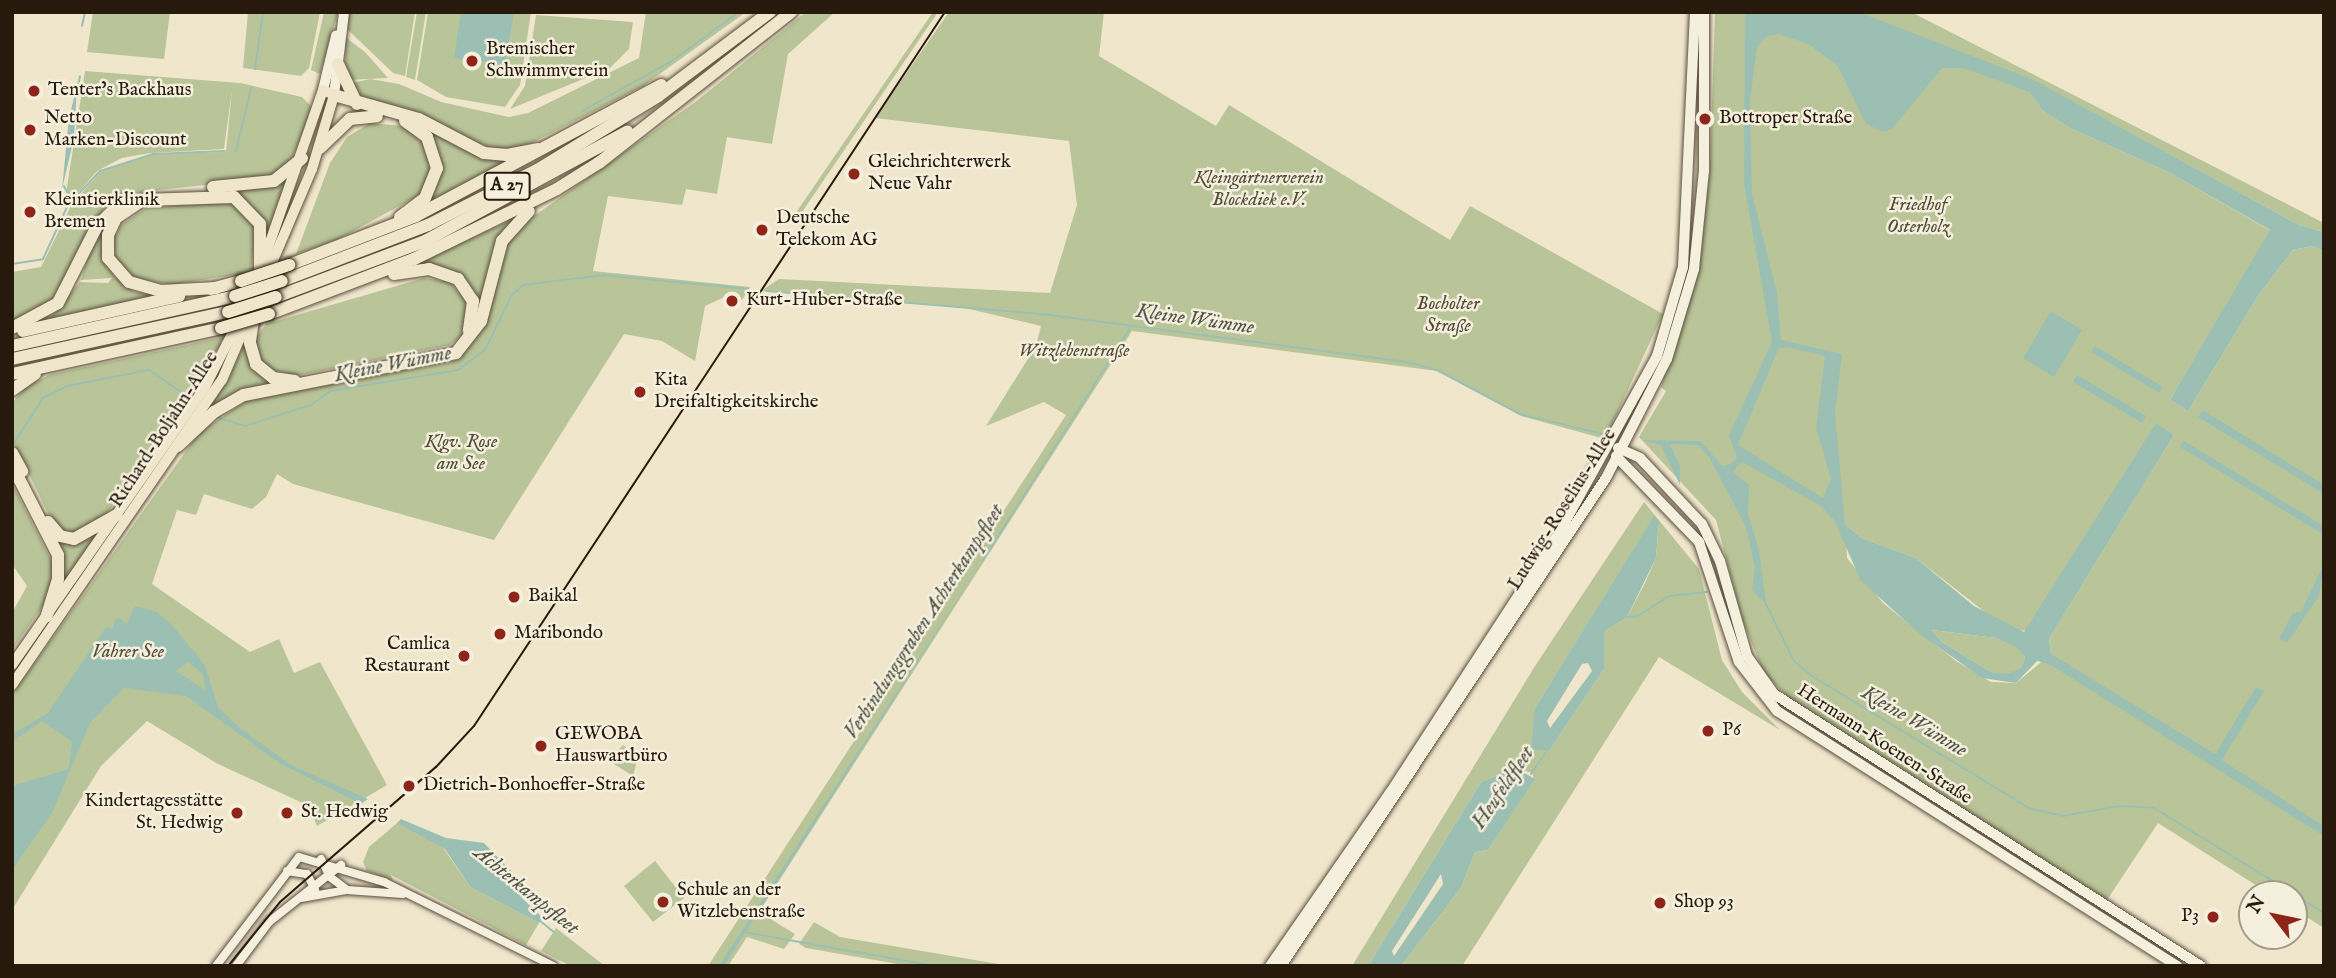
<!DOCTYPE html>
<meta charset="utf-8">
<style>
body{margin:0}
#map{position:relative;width:2336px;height:978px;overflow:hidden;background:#f0e6cc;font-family:"IM FELL English",serif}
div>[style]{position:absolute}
.green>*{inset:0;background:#b9c598}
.water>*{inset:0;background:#9bc0b3}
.stream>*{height:2px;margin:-1px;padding:0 1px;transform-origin:1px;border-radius:1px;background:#9bc0b3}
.roads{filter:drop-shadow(0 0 2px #594d3d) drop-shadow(0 0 2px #594d3d)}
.tertiary>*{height:8px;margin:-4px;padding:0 4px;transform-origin:4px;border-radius:4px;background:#f5efde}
.secondary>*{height:10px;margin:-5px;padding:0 5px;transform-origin:5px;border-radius:5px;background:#f5efde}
.primary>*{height:10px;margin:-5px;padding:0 5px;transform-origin:5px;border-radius:5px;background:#f0e6cc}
.motorway>*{height:12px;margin:-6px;padding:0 6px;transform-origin:6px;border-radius:6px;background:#f0e6cc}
.tram>*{height:2px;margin:-1px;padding:0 1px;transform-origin:1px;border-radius:1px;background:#271a0d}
.bridges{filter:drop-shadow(0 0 2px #271a0d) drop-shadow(0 0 2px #271a0d)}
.motorway-bridge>*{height:12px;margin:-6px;padding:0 6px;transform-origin:6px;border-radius:6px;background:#f0e6cc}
.dots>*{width:19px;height:19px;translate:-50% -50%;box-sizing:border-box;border:4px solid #f5efde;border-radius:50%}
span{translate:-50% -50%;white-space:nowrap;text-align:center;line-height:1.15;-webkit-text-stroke:5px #f5efde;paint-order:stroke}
.shield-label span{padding:2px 5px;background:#f5efde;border:2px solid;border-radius:5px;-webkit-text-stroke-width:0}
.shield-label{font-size:18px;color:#271a0d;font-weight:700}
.poi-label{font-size:19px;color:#271a0d}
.left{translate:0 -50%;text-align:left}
.right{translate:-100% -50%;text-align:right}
.park-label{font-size:19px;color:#534d37;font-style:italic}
.street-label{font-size:19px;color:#271a0d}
.water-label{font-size:21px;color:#505447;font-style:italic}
.frame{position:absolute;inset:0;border:14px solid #271a0d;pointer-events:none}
.north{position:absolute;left:2238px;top:880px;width:70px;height:70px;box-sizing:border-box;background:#f5efde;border:2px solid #a39a8a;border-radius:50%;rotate:302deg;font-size:19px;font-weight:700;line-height:28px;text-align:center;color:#271a0d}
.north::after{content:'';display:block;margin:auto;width:24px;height:32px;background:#8f2418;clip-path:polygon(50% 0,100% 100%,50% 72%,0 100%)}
</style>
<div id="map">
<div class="green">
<div style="clip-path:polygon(93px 12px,170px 12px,164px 59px,87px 52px)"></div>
<div style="clip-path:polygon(248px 12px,320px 12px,309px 68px,301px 76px,243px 68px)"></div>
<div style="clip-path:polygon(324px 12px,338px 12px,320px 74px,311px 70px)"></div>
<div style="clip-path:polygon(349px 12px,415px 12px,405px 76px,393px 73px,346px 28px)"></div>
<div style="clip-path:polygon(417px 12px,426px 12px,415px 80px,406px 77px)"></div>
<div style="clip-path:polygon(428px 12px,531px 12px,520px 85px,505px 107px,446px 97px,417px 80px)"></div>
<div style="clip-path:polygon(646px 12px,746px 12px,643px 86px,520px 149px,498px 150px,368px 104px,348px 84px,370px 79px,399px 84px,441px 102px,509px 117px,528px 113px,639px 58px)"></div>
<div style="clip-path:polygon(806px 12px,835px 12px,788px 54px,772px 144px,727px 137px,717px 194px,686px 189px,682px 205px,608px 196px,593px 271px,750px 287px,742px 300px,727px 296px,705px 306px,695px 361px,662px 341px,624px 334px,494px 540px,293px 484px,277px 474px,266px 497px,252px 509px,204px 494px,196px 515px,177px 510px,152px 584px,250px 652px,279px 639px,294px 673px,320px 662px,387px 785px,317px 826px,309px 806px,218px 764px,147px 721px,101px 766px,12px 910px,12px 695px,199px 433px,246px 401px,457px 360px,482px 330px,503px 252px,517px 228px,698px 100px)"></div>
<div style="clip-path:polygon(933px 12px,938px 12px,796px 221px,791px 220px)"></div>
<div style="clip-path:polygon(949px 12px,1104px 12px,1099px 56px,1216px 126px,1229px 105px,1450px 240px,1470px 206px,1663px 314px,1605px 439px,1521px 416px,1437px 371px,1132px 331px,759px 912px,795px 934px,784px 949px,747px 937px,728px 966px,708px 966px,1066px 415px,1044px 402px,986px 426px,1036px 346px,1041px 326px,965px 308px,761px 291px,779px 279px,1050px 293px,1077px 205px,1069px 141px,875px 118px)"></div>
<div style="clip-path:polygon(evenodd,1715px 12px,1911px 12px,2324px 223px,2324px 232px,2299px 225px,2033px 80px,2029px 92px,2043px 111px,2070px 128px,2168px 172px,2271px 231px,2170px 400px,2188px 411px,2258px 296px,2293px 250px,2312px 246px,2324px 251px,2324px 928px,2294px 909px,2294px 894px,2270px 894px,2158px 823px,2107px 900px,1796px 705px,1764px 673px,1742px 619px,1716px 520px,1639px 437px,1666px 391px,1661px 387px,1699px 256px,1710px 169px,1715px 12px,2156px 424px,2174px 435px,2049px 639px,2051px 654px,2016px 683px,1991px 682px,1956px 661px,1883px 603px,1847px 558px,1845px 524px,1862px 538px,1916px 558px,1995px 620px,2016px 631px,2030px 630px,2156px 424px)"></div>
<div style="clip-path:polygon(536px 15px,633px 22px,629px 49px,610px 68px,510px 109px,525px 86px)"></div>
<div style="clip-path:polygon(345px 37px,365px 52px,388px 78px,346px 80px)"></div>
<div style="clip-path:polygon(85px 71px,240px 83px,302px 97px,314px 109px,288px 167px,271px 178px,158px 190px,125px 196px,104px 208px,50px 303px,12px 322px,12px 272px,41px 267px,72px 204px,100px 172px,151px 154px,226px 152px,232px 90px,224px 149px,150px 153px,122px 158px,97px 171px,70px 202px,65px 200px)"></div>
<div style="clip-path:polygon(370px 123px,403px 126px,426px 146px,430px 169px,421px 194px,337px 240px,296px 254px,330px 163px,347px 137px)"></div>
<div style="clip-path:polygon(425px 126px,471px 152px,522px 157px,424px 208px,440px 163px)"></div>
<div style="clip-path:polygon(291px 174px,267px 244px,256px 210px,225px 191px)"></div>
<div style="clip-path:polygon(222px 202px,242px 208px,255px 229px,251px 272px,171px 285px,135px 278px,117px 262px,113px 241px,121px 225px,146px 208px)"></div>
<div style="clip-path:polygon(112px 214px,105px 259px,114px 276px,133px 291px,157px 297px,47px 322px,80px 282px,108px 283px,112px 278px,81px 280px,91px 246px)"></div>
<div style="clip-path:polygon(514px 219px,479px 319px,468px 283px,410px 266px)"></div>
<div style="clip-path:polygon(424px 278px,450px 282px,467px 303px,462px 335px,450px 345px,295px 376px,263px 367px,255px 339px,266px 324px)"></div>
<div style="clip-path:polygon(224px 337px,193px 391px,104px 518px,81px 537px,56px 530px,12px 439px,12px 403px,26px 387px,49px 375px)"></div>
<div style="clip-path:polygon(247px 340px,255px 368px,279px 385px,202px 420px)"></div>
<div style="clip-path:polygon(12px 484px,56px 570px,45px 603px,12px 650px,12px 613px,27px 586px,12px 564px)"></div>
<div style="clip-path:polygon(evenodd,1644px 502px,1699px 569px,1722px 660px,1742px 692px,1780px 730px,1659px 657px,1462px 966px,1401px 966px,1461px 888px,1475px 852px,1488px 850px,1534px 779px,1532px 773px,1516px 768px,1481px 782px,1368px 966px,1352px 966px,1535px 666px,1644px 502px,1654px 517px,1659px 522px,1656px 558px,1645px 583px,1627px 617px,1604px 632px,1604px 669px,1549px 751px,1535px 708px,1654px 517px)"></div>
<div style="clip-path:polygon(104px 527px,59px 592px,52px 536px,72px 544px)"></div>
<div style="clip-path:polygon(1932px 630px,1996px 638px,2017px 647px,2025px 657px,2021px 668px,2008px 675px,1991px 672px,1942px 642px)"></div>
<div style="clip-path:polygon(623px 745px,638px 757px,633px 776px,609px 761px)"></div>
<div style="clip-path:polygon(397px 823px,442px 846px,470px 887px,539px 923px,526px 945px,391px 875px,393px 881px,367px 871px,363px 862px,369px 847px)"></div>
<div style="clip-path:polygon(655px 861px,684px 898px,653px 922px,624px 886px)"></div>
<div style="clip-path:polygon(814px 922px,840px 937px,1010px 966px,909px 966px,806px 948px,799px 944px)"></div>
<div style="clip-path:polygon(556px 928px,605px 966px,571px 966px,541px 951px)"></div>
</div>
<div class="water">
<div style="clip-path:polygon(461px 12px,514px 12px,505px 64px,454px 58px)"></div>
<div style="clip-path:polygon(evenodd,1745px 12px,1859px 12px,2034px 80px,2299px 225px,2324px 232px,2324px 251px,2312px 246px,2293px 250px,2258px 296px,2188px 411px,2170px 400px,2270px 230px,2168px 172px,2070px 128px,2043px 111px,2029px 92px,2008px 84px,1963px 68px,1942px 68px,1892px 129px,1883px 132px,1866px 124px,1837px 65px,1808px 44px,1779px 34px,1767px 36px,1757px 47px,1750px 101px,1752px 193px,1777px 293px,1781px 340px,1842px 354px,1835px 413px,1845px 524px,1862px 538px,1916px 558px,1974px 606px,2024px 632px,2156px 423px,2174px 435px,2049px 639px,2051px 654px,2215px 754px,2256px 687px,2264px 691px,2222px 760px,2324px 826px,2324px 836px,2049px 664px,2037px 661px,2016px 683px,1982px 678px,1920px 634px,1861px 581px,1834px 520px,1819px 505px,1742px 462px,1733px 472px,1749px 485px,1748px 515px,1759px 549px,1766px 604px,1752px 590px,1755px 567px,1746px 527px,1709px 457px,1698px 445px,1670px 444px,1680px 466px,1680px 485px,1661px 445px,1641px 440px,1701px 441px,1722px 466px,1731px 464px,1737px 458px,1729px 435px,1772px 342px,1744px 184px,1745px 12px,1786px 347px,1825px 356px,1816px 428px,1831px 479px,1823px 498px,1738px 445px,1779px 348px,1786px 347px,1745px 12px,1932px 630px,1996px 638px,2016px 647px,2025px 657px,2021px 668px,2008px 674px,1991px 672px,1942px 642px,1932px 630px)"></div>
<div style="clip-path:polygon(77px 86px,74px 138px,62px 189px,69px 118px)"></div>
<div style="clip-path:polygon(2051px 311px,2082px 330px,2054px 377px,2023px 358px)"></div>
<div style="clip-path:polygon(2095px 346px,2163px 387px,2159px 393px,2091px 352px)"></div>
<div style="clip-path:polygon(2077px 375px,2146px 416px,2142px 423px,2073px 382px)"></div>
<div style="clip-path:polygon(2203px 410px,2324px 485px,2324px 494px,2198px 417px)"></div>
<div style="clip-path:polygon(2184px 441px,2324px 526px,2324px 535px,2180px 447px)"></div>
<div style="clip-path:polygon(evenodd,1654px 516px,1659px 521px,1656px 558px,1627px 617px,1604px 632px,1604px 669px,1549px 751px,1531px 749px,1535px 708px,1654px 516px,1588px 663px,1592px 671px,1550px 728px,1547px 721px,1582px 664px,1588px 663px)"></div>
<div style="clip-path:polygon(984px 558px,724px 966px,719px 966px,983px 559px)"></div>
<div style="clip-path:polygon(2324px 563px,2319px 596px,2287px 643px,2279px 638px,2293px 613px,2301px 612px)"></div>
<div style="clip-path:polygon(evenodd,135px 606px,157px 612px,172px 625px,205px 665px,218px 707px,242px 730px,293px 766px,368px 799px,361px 804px,281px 764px,186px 696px,124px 688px,90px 723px,52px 813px,12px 870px,12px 786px,69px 769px,72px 742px,42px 721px,12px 742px,12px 734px,48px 713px,106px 627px,112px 629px,117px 617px,127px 624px,135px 606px,188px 662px,203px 674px,205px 690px,176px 671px,188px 662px)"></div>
<div style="clip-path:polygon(evenodd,1516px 768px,1535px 779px,1488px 850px,1475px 852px,1461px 888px,1401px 966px,1368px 966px,1481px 782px,1516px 768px,1441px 874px,1443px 884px,1394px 956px,1392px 951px,1441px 874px)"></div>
<div style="clip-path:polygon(401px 819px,446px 838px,484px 843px,513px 873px,522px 898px,543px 918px,539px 923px,470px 887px,445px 849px,397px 823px)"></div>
</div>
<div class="stream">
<div style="left:82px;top:26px;width:14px;rotate:-78deg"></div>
<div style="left:255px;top:69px;width:58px;rotate:-82deg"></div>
<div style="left:78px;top:87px;width:11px;rotate:-80deg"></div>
<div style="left:582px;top:111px;width:103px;rotate:-29.1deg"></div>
<div style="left:672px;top:61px;width:83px;rotate:-36.2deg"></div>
<div style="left:236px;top:151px;width:65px;rotate:-76.6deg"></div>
<div style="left:64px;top:186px;width:15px;rotate:62deg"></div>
<div style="left:12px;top:264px;width:31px;rotate:-9deg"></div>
<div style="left:43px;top:259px;width:60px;rotate:-65.2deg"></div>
<div style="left:68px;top:205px;width:47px;rotate:-46.7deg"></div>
<div style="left:100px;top:171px;width:56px;rotate:-17.8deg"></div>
<div style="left:153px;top:154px;width:72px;rotate:-2.4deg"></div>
<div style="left:767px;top:291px;width:276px;rotate:4.8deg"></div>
<div style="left:1042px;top:314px;width:368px;rotate:7.5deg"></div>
<div style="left:1407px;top:362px;width:31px;rotate:15deg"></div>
<div style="left:1437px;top:370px;width:94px;rotate:27.9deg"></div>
<div style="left:1520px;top:414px;width:89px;rotate:13.7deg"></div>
<div style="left:219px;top:418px;width:27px;rotate:17deg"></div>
<div style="left:245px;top:426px;width:69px;rotate:-17.7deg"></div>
<div style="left:311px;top:405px;width:24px;rotate:-36deg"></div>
<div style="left:330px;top:391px;width:130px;rotate:-9.3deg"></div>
<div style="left:458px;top:370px;width:34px;rotate:-37deg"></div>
<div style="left:485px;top:350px;width:61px;rotate:-63.9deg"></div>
<div style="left:512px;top:295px;width:15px;rotate:-42deg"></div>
<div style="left:523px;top:285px;width:81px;rotate:-7.1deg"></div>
<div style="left:603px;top:275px;width:146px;rotate:5.5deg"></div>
<div style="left:14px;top:443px;width:54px;rotate:-57.2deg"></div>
<div style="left:43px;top:398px;width:28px;rotate:-26deg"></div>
<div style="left:68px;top:386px;width:83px;rotate:-11.2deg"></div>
<div style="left:149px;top:370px;width:46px;rotate:34.4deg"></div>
<div style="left:983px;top:560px;width:275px;rotate:-57.6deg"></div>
<div style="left:1766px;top:604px;width:64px;rotate:63.8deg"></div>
<div style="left:1794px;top:661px;width:23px;rotate:40deg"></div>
<div style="left:1812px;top:676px;width:256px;rotate:31.3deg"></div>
<div style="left:2031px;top:809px;width:33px;rotate:12deg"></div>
<div style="left:2063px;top:816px;width:57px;rotate:-10.1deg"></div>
<div style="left:2119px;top:806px;width:35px;rotate:3deg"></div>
<div style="left:2154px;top:808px;width:164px;rotate:31.6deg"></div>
<div style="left:1627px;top:617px;width:11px;rotate:-5deg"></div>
<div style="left:1638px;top:616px;width:37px;rotate:-33deg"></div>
<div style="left:1669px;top:596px;width:38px;rotate:-6deg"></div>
<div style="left:1531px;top:774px;width:25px;rotate:-56deg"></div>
<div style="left:2295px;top:895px;width:34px;rotate:32deg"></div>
<div style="left:539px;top:920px;width:19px;rotate:39deg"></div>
<div style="left:744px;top:932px;width:194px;rotate:10.1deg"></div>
</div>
<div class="roads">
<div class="tertiary">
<div style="left:321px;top:859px;width:20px;rotate:63deg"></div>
<div style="left:330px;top:877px;width:21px;rotate:37deg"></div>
<div style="left:287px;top:871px;width:20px;rotate:9deg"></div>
<div style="left:307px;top:874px;width:18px;rotate:63deg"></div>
<div style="left:301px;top:898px;width:47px;rotate:-9.9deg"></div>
<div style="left:347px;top:890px;width:56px;rotate:4.1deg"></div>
<div style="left:216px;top:966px;width:137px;rotate:-52.7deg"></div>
<div style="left:299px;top:857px;width:89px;rotate:16.4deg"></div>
<div style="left:384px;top:882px;width:189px;rotate:26.4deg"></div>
<div style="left:236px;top:966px;width:55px;rotate:-53.1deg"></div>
<div style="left:269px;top:922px;width:92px;rotate:-38.4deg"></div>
</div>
<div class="secondary">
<div style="left:323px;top:90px;width:56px;rotate:-76.5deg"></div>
<div style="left:334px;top:95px;width:84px;rotate:-83.1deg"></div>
<div style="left:1618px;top:448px;width:24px;rotate:24deg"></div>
<div style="left:1640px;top:458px;width:91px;rotate:46.8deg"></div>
<div style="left:1702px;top:524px;width:41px;rotate:64.1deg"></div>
<div style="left:1720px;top:561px;width:99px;rotate:74.1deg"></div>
<div style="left:1747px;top:656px;width:47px;rotate:54.6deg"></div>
<div style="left:1774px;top:694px;width:506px;rotate:32.5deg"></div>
<div style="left:1616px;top:456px;width:120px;rotate:46deg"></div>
<div style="left:1699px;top:542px;width:126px;rotate:71.6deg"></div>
<div style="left:1739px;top:662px;width:62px;rotate:52.2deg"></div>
<div style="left:1777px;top:711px;width:475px;rotate:32.5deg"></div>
<div style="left:1270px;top:966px;width:211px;rotate:-55.3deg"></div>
<div style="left:1390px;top:793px;width:312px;rotate:-57deg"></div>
<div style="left:1560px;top:531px;width:200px;rotate:-61deg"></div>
<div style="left:1657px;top:356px;width:93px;rotate:-73.7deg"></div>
<div style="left:1683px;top:267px;width:255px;rotate:-87.3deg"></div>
<div style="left:1281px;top:966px;width:586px;rotate:-56.34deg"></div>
<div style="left:1606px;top:478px;width:134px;rotate:-62.9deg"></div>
<div style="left:1667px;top:359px;width:94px;rotate:-73.3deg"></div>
<div style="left:1694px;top:269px;width:99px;rotate:-84.2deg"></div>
<div style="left:1704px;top:171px;width:159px;rotate:-90deg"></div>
</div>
<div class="primary">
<div style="left:261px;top:268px;width:188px;rotate:-70.8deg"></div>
<div style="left:323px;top:90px;width:12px;rotate:24deg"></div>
<div style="left:12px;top:665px;width:336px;rotate:-55.2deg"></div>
<div style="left:204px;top:389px;width:80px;rotate:-63.1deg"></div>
<div style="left:12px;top:685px;width:370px;rotate:-55.5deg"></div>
<div style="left:222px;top:380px;width:229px;rotate:-66.9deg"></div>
<div style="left:312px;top:169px;width:77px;rotate:-73.4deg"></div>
</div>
<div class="motorway">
<div style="left:338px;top:64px;width:44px;rotate:64.6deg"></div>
<div style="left:334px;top:95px;width:88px;rotate:15.8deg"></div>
<div style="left:419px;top:119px;width:73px;rotate:27.6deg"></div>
<div style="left:484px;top:153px;width:23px;rotate:5deg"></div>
<div style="left:507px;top:155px;width:31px;rotate:-11deg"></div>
<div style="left:320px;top:148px;width:42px;rotate:-44deg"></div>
<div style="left:350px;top:119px;width:27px;rotate:-6deg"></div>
<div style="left:213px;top:187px;width:61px;rotate:-5.6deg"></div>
<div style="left:274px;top:181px;width:36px;rotate:-39deg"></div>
<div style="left:400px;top:217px;width:31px;rotate:-37deg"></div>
<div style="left:425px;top:198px;width:32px;rotate:-68deg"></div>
<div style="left:437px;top:168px;width:33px;rotate:-108deg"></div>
<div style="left:427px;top:137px;width:27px;rotate:-144deg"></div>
<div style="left:289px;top:265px;width:136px;rotate:-21.1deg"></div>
<div style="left:416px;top:216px;width:278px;rotate:-28.1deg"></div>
<div style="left:394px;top:274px;width:35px;rotate:-8deg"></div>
<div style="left:429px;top:269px;width:31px;rotate:19deg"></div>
<div style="left:458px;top:279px;width:27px;rotate:56deg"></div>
<div style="left:473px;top:301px;width:30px;rotate:98deg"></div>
<div style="left:282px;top:281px;width:156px;rotate:-21deg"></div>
<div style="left:428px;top:225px;width:122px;rotate:-26.8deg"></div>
<div style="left:537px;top:170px;width:142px;rotate:-31.4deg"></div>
<div style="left:658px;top:96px;width:140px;rotate:-36.9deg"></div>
<div style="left:216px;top:288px;width:55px;rotate:176.9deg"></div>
<div style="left:161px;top:291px;width:33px;rotate:-164deg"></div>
<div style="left:129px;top:282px;width:32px;rotate:-131deg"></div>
<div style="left:108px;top:258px;width:23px;rotate:-90deg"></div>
<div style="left:108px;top:235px;width:19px;rotate:-65deg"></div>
<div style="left:116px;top:218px;width:32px;rotate:-34deg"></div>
<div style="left:143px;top:200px;width:91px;rotate:-1.9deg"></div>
<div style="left:234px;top:197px;width:37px;rotate:46deg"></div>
<div style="left:260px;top:224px;width:47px;rotate:90deg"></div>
<div style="left:211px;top:289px;width:31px;rotate:-15deg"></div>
<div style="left:276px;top:297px;width:159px;rotate:-20.6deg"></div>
<div style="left:425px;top:241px;width:230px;rotate:-28.4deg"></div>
<div style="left:254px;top:313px;width:30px;rotate:98deg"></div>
<div style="left:250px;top:343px;width:22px;rotate:74deg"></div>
<div style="left:256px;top:364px;width:22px;rotate:39deg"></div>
<div style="left:273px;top:378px;width:22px;rotate:8deg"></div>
<div style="left:269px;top:314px;width:155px;rotate:-20.8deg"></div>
<div style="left:414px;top:259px;width:159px;rotate:-26.1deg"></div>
<div style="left:557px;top:189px;width:51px;rotate:-32.1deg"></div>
<div style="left:600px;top:162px;width:243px;rotate:-38.1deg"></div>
<div style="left:12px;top:328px;width:52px;rotate:-28.5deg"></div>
<div style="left:58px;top:303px;width:86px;rotate:-63.1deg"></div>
<div style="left:97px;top:226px;width:36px;rotate:-44deg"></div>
<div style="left:23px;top:331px;width:160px;rotate:-12.6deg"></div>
<div style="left:12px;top:346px;width:229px;rotate:-12.6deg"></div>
<div style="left:12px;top:359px;width:221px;rotate:-12.3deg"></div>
<div style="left:12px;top:374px;width:214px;rotate:-12.4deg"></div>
<div style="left:12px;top:390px;width:28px;rotate:-35deg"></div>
<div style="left:178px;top:446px;width:50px;rotate:-43.4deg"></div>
<div style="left:214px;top:412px;width:34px;rotate:-30deg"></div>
<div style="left:244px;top:395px;width:216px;rotate:-11.2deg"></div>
<div style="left:456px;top:353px;width:41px;rotate:-52deg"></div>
<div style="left:481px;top:321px;width:83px;rotate:-75.3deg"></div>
<div style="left:502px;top:241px;width:40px;rotate:-48deg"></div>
<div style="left:12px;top:453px;width:21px;rotate:61deg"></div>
<div style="left:12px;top:465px;width:101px;rotate:62.9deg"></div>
<div style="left:58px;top:555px;width:24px;rotate:90deg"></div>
<div style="left:58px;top:579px;width:39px;rotate:107deg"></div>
<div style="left:48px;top:522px;width:18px;rotate:49deg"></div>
<div style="left:60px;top:536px;width:14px;rotate:12deg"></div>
<div style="left:74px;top:539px;width:49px;rotate:-29.2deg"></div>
</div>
</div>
<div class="tram">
<div style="left:228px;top:966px;width:82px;rotate:-50.9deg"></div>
<div style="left:280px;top:902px;width:206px;rotate:-40.9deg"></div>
<div style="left:436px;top:767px;width:56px;rotate:-47.2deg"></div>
<div style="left:474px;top:726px;width:855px;rotate:-56.59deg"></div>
</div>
<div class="bridges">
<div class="motorway-bridge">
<div style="left:241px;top:281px;width:51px;rotate:-18.4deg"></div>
<div style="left:235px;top:296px;width:49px;rotate:-17.7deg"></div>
<div style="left:228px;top:312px;width:50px;rotate:-17.4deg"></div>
<div style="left:221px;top:328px;width:50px;rotate:-16.3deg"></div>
</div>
</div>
<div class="dots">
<div style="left:472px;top:61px;background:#8f2418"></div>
<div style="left:34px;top:91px;background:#8f2418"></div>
<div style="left:1705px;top:119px;background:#8f2418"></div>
<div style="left:30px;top:130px;background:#8f2418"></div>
<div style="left:854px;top:174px;background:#8f2418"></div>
<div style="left:30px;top:212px;background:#8f2418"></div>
<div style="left:762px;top:230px;background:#8f2418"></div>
<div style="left:732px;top:301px;background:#8f2418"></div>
<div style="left:640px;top:392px;background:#8f2418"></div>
<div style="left:514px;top:597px;background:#8f2418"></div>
<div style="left:500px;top:634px;background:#8f2418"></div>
<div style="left:464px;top:656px;background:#8f2418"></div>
<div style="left:1708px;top:731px;background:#8f2418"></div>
<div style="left:541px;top:746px;background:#8f2418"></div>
<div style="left:409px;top:786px;background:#8f2418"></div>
<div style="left:237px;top:813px;background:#8f2418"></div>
<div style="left:287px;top:813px;background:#8f2418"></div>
<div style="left:663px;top:902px;background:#8f2418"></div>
<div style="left:1660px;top:903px;background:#8f2418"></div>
<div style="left:2213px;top:917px;background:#8f2418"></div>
</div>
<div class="shield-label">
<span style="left:507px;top:186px">A 27</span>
</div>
<div class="poi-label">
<span class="left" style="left:486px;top:61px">Bremischer<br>Schwimmverein</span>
<span class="left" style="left:48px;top:91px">Tenter’s Backhaus</span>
<span class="left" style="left:44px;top:130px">Netto<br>Marken-Discount</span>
<span class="left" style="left:1719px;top:119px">Bottroper Straße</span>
<span class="left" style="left:868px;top:174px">Gleichrichterwerk<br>Neue Vahr</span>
<span class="left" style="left:44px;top:212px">Kleintierklinik<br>Bremen</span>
<span class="left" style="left:776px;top:230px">Deutsche<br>Telekom AG</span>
<span class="left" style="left:746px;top:301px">Kurt-Huber-Straße</span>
<span class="left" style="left:654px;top:392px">Kita<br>Dreifaltigkeitskirche</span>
<span class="left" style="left:528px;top:597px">Baikal</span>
<span class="left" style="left:514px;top:634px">Maribondo</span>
<span class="right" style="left:450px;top:656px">Camlica<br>Restaurant</span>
<span class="left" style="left:1722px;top:731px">P6</span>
<span class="left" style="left:555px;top:746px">GEWOBA<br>Hauswartbüro</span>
<span class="left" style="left:423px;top:786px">Dietrich-Bonhoeffer-Straße</span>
<span class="right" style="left:223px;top:813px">Kindertagesstätte<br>St. Hedwig</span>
<span class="left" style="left:301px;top:813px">St. Hedwig</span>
<span class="left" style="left:677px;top:902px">Schule an der<br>Witzlebenstraße</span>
<span class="left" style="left:1674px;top:903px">Shop 93</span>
<span class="right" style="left:2199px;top:917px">P3</span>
</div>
<div class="park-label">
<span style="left:1259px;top:190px">Kleingärtnerverein<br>Blockdiek e.V.</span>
<span style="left:1918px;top:217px">Friedhof<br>Osterholz</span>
<span style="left:1448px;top:316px">Bocholter<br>Straße</span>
<span style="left:1074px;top:352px">Witzlebenstraße</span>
<span style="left:461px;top:454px">Klgv. Rose<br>am See</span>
<span style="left:128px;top:653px">Vahrer See</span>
</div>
<div class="street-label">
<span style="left:165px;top:430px;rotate:-57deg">Richard-Boljahn-Allee</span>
<span style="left:1563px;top:510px;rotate:-58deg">Ludwig-Roselius-Allee</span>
<span style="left:1884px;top:745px;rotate:33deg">Hermann-Koenen-Straße</span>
</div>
<div class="water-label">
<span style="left:1195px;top:320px;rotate:8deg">Kleine Wümme</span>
<span style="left:393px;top:365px;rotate:-11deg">Kleine Wümme</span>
<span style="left:925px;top:622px;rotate:-57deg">Verbindungsgraben Achterkampsfleet</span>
<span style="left:1914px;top:722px;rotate:31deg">Kleine Wümme</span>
<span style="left:1504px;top:788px;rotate:-56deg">Heufeldfleet</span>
<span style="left:526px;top:891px;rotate:39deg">Achterkampsfleet</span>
</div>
<div class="frame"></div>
<div class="north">N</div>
</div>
